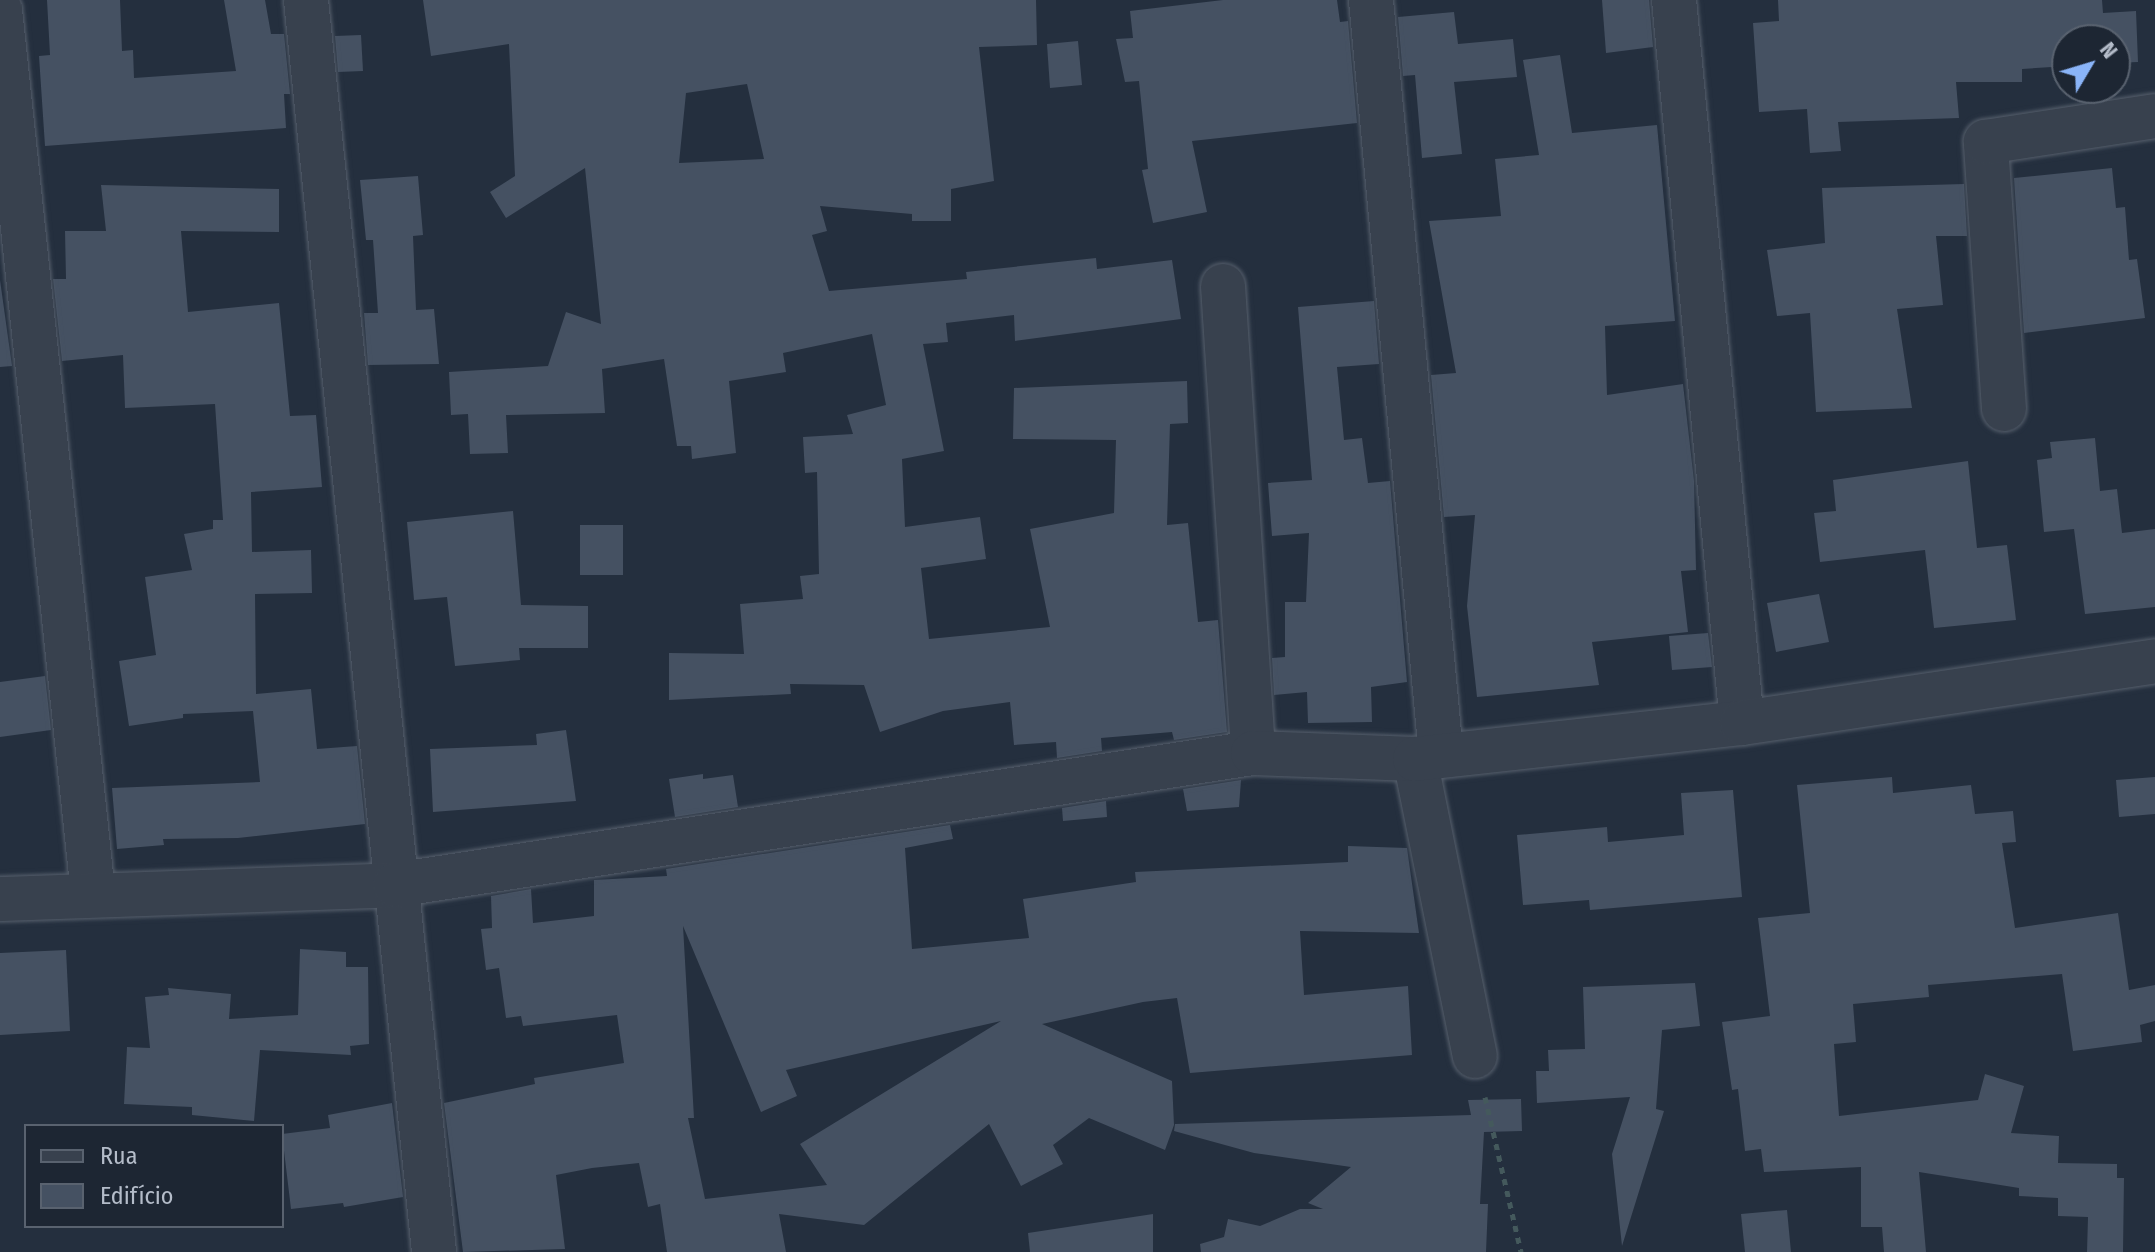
<!DOCTYPE html>
<meta charset="utf-8">
<style>
body{margin:0}
#map{position:relative;width:2155px;height:1252px;overflow:hidden;background:#242f3e;font-family:"Fira Sans Condensed",sans-serif}
div>[style]{position:absolute}
.building>*{inset:0;background:#455162}
.path>*{height:5px;margin-top:-2.5px;transform-origin:0;background:repeating-linear-gradient(90deg,#44595c 0 6px,transparent 0 12px)}
.roads{filter:drop-shadow(0 0 2px #565f6c) drop-shadow(0 0 2px #565f6c)}
.minor>*{height:44px;margin:-22px;padding:0 22px;transform-origin:22px;border-radius:22px;background:#38414e}
span{translate:-50% -50%;white-space:nowrap;text-align:center;line-height:1.15;-webkit-text-stroke:6px #1d2633;paint-order:stroke}
.legend{position:absolute;left:24px;top:1124px;width:260px;height:104px;box-sizing:border-box;background:#1d2633;border:2px solid #59626f;margin:0;padding:10px 14px;list-style:none;font-size:24px;color:#b4bcc9}
.legend li{display:flex;align-items:center;gap:16px;height:40px}
.legend b{width:40px;border:2px solid #59626f}
.north{position:absolute;left:2051px;top:24px;width:80px;height:80px;box-sizing:border-box;background:#1d2633;border:2px solid #59626f;border-radius:50%;rotate:52deg;font-size:22px;font-weight:700;line-height:32px;text-align:center;color:#b4bcc9}
.north::after{content:'';display:block;margin:auto;width:28px;height:36px;background:#8ab4f8;clip-path:polygon(50% 0,100% 100%,50% 72%,0 100%)}
</style>
<div id="map">
<div class="building">
<div style="clip-path:polygon(47px 0,120px 0,122px 51px,133px 50px,134px 78px,236px 71px,224px 0,265px 0,271px 34px,284px 34px,290px 94px,284px 94px,286px 128px,45px 146px,39px 56px,50px 55px)"></div>
<div style="clip-path:polygon(evenodd,423px 0,1036px 0,1037px 45px,979px 47px,994px 181px,951px 189px,951px 221px,912px 221px,912px 214px,820px 206px,827px 231px,812px 235px,829px 291px,967px 279px,966px 272px,1096px 258px,1097px 269px,1172px 260px,1181px 319px,1015px 341px,1014px 315px,946px 323px,948px 342px,923px 344px,944px 451px,902px 459px,905px 527px,980px 517px,986px 559px,921px 568px,929px 639px,1050px 627px,1030px 529px,1114px 513px,1116px 440px,1013px 439px,1014px 388px,1187px 381px,1188px 423px,1170px 424px,1167px 525px,1188px 523px,1198px 622px,1218px 620px,1227px 732px,1174px 740px,1172px 732px,1101px 738px,1102px 751px,1057px 758px,1056px 742px,1014px 745px,1010px 702px,943px 711px,880px 732px,864px 685px,790px 684px,791px 694px,669px 700px,669px 653px,744px 654px,740px 604px,803px 599px,800px 576px,819px 574px,817px 472px,805px 473px,803px 437px,853px 434px,847px 415px,886px 405px,872px 334px,783px 353px,786px 372px,729px 381px,736px 453px,692px 459px,691px 446px,677px 446px,664px 359px,602px 369px,605px 413px,506px 415px,508px 453px,470px 454px,468px 414px,451px 415px,449px 372px,548px 366px,566px 312px,601px 324px,585px 168px,506px 218px,490px 192px,515px 176px,509px 44px,431px 56px,423px 0,747px 84px,764px 159px,679px 163px,686px 93px,747px 84px)"></div>
<div style="clip-path:polygon(1223px 0,1337px 0,1340px 22px,1348px 21px,1357px 123px,1192px 141px,1207px 212px,1153px 223px,1142px 170px,1148px 169px,1139px 81px,1125px 82px,1116px 39px,1133px 38px,1130px 11px)"></div>
<div style="clip-path:polygon(1602px 0,1649px 0,1653px 47px,1606px 53px)"></div>
<div style="clip-path:polygon(1778px 0,2102px 0,2103px 13px,2136px 11px,2138px 62px,2115px 63px,2115px 40px,2067px 40px,2067px 66px,2022px 69px,2022px 82px,1956px 82px,1959px 118px,1838px 122px,1841px 151px,1810px 153px,1807px 109px,1759px 112px,1753px 23px,1779px 21px)"></div>
<div style="clip-path:polygon(1454px 12px,1458px 44px,1513px 39px,1517px 77px,1454px 82px,1462px 154px,1422px 158px,1415px 75px,1403px 76px,1398px 17px)"></div>
<div style="clip-path:polygon(361px 35px,363px 71px,338px 72px,335px 36px)"></div>
<div style="clip-path:polygon(1078px 41px,1082px 85px,1050px 88px,1047px 44px)"></div>
<div style="clip-path:polygon(1560px 55px,1572px 133px,1657px 125px,1675px 321px,1605px 326px,1607px 395px,1683px 384px,1694px 481px,1696px 570px,1681px 571px,1688px 632px,1592px 642px,1599px 685px,1477px 697px,1467px 606px,1475px 515px,1444px 517px,1431px 375px,1456px 373px,1429px 221px,1501px 216px,1495px 159px,1539px 155px,1523px 60px)"></div>
<div style="clip-path:polygon(2112px 168px,2116px 208px,2125px 207px,2129px 260px,2137px 259px,2145px 318px,2024px 333px,2014px 178px)"></div>
<div style="clip-path:polygon(418px 176px,423px 235px,413px 236px,416px 310px,434px 309px,439px 364px,368px 365px,364px 313px,378px 313px,373px 240px,366px 240px,360px 180px)"></div>
<div style="clip-path:polygon(1964px 184px,1967px 236px,1936px 236px,1943px 305px,1897px 309px,1912px 408px,1816px 412px,1810px 313px,1777px 316px,1767px 250px,1825px 243px,1822px 188px)"></div>
<div style="clip-path:polygon(101px 185px,279px 189px,279px 232px,181px 231px,188px 312px,279px 303px,290px 416px,316px 415px,322px 487px,251px 492px,252px 552px,311px 550px,312px 593px,255px 594px,256px 694px,311px 689px,317px 749px,357px 746px,365px 824px,238px 838px,163px 839px,164px 845px,117px 849px,112px 788px,260px 782px,253px 711px,183px 714px,183px 718px,129px 726px,119px 661px,156px 655px,145px 577px,192px 570px,184px 534px,213px 529px,213px 520px,223px 520px,215px 404px,125px 408px,123px 355px,62px 361px,53px 279px,66px 279px,65px 231px,106px 231px)"></div>
<div style="clip-path:polygon(0 280px,12px 366px,0 367px)"></div>
<div style="clip-path:polygon(1374px 301px,1379px 364px,1337px 367px,1344px 440px,1362px 438px,1368px 483px,1390px 481px,1407px 682px,1371px 687px,1372px 722px,1308px 723px,1307px 692px,1274px 695px,1272px 658px,1285px 657px,1285px 602px,1306px 602px,1309px 533px,1272px 536px,1268px 483px,1312px 480px,1298px 307px)"></div>
<div style="clip-path:polygon(2095px 438px,2100px 491px,2117px 489px,2122px 533px,2155px 529px,2155px 607px,2085px 614px,2074px 529px,2044px 532px,2037px 460px,2052px 458px,2050px 442px)"></div>
<div style="clip-path:polygon(1968px 461px,1977px 548px,2007px 545px,2016px 620px,1934px 628px,1925px 550px,1820px 562px,1814px 513px,1836px 511px,1833px 480px)"></div>
<div style="clip-path:polygon(513px 511px,521px 605px,588px 606px,588px 648px,519px 648px,520px 660px,455px 666px,447px 597px,414px 600px,407px 522px)"></div>
<div style="clip-path:polygon(580px 525px,623px 525px,623px 575px,580px 575px)"></div>
<div style="clip-path:polygon(1819px 594px,1829px 642px,1776px 652px,1767px 603px)"></div>
<div style="clip-path:polygon(1708px 633px,1712px 667px,1672px 670px,1669px 636px)"></div>
<div style="clip-path:polygon(45px 676px,51px 730px,0 737px,0 682px)"></div>
<div style="clip-path:polygon(566px 730px,576px 801px,433px 812px,430px 749px,537px 745px,536px 734px)"></div>
<div style="clip-path:polygon(703px 774px,703px 779px,733px 775px,738px 807px,675px 817px,669px 779px)"></div>
<div style="clip-path:polygon(1892px 777px,1893px 793px,1971px 785px,1975px 814px,2013px 811px,2016px 842px,2002px 843px,2015px 928px,2118px 913px,2129px 990px,2155px 985px,2155px 1021px,2140px 1025px,2142px 1042px,2073px 1051px,2062px 974px,1928px 985px,1929px 997px,1853px 1004px,1856px 1042px,1834px 1044px,1839px 1116px,1978px 1100px,1985px 1074px,2024px 1086px,2011px 1133px,2059px 1136px,2058px 1163px,2117px 1164px,2117px 1178px,2124px 1178px,2123px 1252px,2087px 1252px,2088px 1217px,2058px 1216px,2058px 1198px,2019px 1196px,2019px 1188px,1919px 1172px,1926px 1252px,1884px 1252px,1882px 1227px,1861px 1227px,1861px 1167px,1764px 1172px,1761px 1149px,1745px 1151px,1738px 1089px,1732px 1090px,1722px 1022px,1770px 1016px,1758px 918px,1810px 913px,1797px 785px)"></div>
<div style="clip-path:polygon(2155px 777px,2155px 814px,2119px 817px,2116px 780px)"></div>
<div style="clip-path:polygon(1241px 780px,1239px 807px,1187px 811px,1183px 789px)"></div>
<div style="clip-path:polygon(1733px 790px,1742px 897px,1590px 910px,1589px 900px,1523px 905px,1517px 835px,1607px 827px,1608px 842px,1684px 835px,1681px 793px)"></div>
<div style="clip-path:polygon(1106px 801px,1107px 817px,1063px 821px,1062px 808px)"></div>
<div style="clip-path:polygon(evenodd,950px 825px,953px 839px,905px 848px,912px 949px,1029px 938px,1023px 899px,1136px 882px,1135px 872px,1348px 862px,1348px 846px,1407px 848px,1419px 933px,1300px 931px,1304px 995px,1408px 986px,1412px 1055px,1190px 1073px,1177px 998px,1143px 1002px,1042px 1024px,1172px 1081px,1174px 1125px,1165px 1150px,1089px 1118px,1053px 1145px,1063px 1164px,1021px 1186px,989px 1124px,864px 1225px,779px 1214px,786px 1252px,667px 1252px,660px 1204px,648px 1207px,639px 1163px,592px 1168px,556px 1175px,565px 1249px,463px 1252px,444px 1103px,535px 1084px,534px 1078px,624px 1063px,617px 1015px,523px 1026px,521px 1016px,506px 1018px,499px 968px,486px 970px,481px 929px,492px 928px,491px 896px,531px 889px,533px 923px,594px 916px,594px 880px,667px 876px,666px 869px,950px 825px,683px 926px,761px 1112px,797px 1096px,786px 1070px,1001px 1021px,800px 1144px,827px 1185px,705px 1199px,688px 1118px,694px 1118px,683px 926px)"></div>
<div style="clip-path:polygon(300px 949px,346px 952px,346px 967px,368px 967px,369px 1044px,350px 1046px,351px 1055px,260px 1050px,254px 1121px,192px 1115px,192px 1107px,124px 1104px,127px 1047px,150px 1048px,145px 997px,169px 995px,168px 988px,231px 994px,229px 1019px,298px 1015px)"></div>
<div style="clip-path:polygon(66px 950px,70px 1031px,0 1035px,0 953px)"></div>
<div style="clip-path:polygon(1695px 983px,1700px 1026px,1662px 1030px,1656px 1109px,1664px 1111px,1622px 1246px,1612px 1154px,1630px 1097px,1537px 1103px,1536px 1071px,1549px 1071px,1548px 1050px,1585px 1049px,1583px 987px)"></div>
<div style="clip-path:polygon(1521px 1099px,1522px 1131px,1484px 1132px,1480px 1204px,1488px 1204px,1486px 1252px,1201px 1252px,1200px 1244px,1224px 1237px,1228px 1219px,1260px 1226px,1300px 1209px,1323px 1209px,1308px 1203px,1351px 1167px,1254px 1153px,1174px 1131px,1175px 1124px,1471px 1115px,1468px 1100px)"></div>
<div style="clip-path:polygon(392px 1103px,403px 1197px,344px 1207px,343px 1203px,291px 1209px,282px 1134px,330px 1128px,328px 1115px)"></div>
<div style="clip-path:polygon(1787px 1210px,1791px 1252px,1745px 1252px,1741px 1214px)"></div>
<div style="clip-path:polygon(1153px 1214px,1153px 1252px,1030px 1252px,1028px 1233px)"></div>
</div>
<div class="path">
<div style="left:1485px;top:1097px;width:159px;rotate:76.9deg"></div>
</div>
<div class="roads">
<div class="minor">
<div style="left:306px;top:0;width:1259px;rotate:84.16deg"></div>
<div style="left:1371px;top:0;width:758px;rotate:84.7deg"></div>
<div style="left:1674px;top:0;width:726px;rotate:84.63deg"></div>
<div style="left:0;top:10px;width:888px;rotate:83.99deg"></div>
<div style="left:1223px;top:286px;width:468px;rotate:86.3deg"></div>
<div style="left:2004px;top:409px;width:268px;rotate:-93.9deg"></div>
<div style="left:1986px;top:142px;width:171px;rotate:-8.7deg"></div>
<div style="left:1415px;top:759px;width:303px;rotate:78.6deg"></div>
<div style="left:0;top:899px;width:395px;rotate:-2deg"></div>
<div style="left:395px;top:885px;width:868px;rotate:-8.75deg"></div>
<div style="left:1253px;top:753px;width:162px;rotate:2.1deg"></div>
<div style="left:1415px;top:759px;width:329px;rotate:-6.3deg"></div>
<div style="left:1742px;top:723px;width:418px;rotate:-8.5deg"></div>
</div>
</div>
<ul class="legend">
<li><b style="height:10px;background:#38414e"></b>Rua</li>
<li><b style="height:22px;background:#455162"></b>Edifício</li>
</ul>
<div class="north">N</div>
</div>
